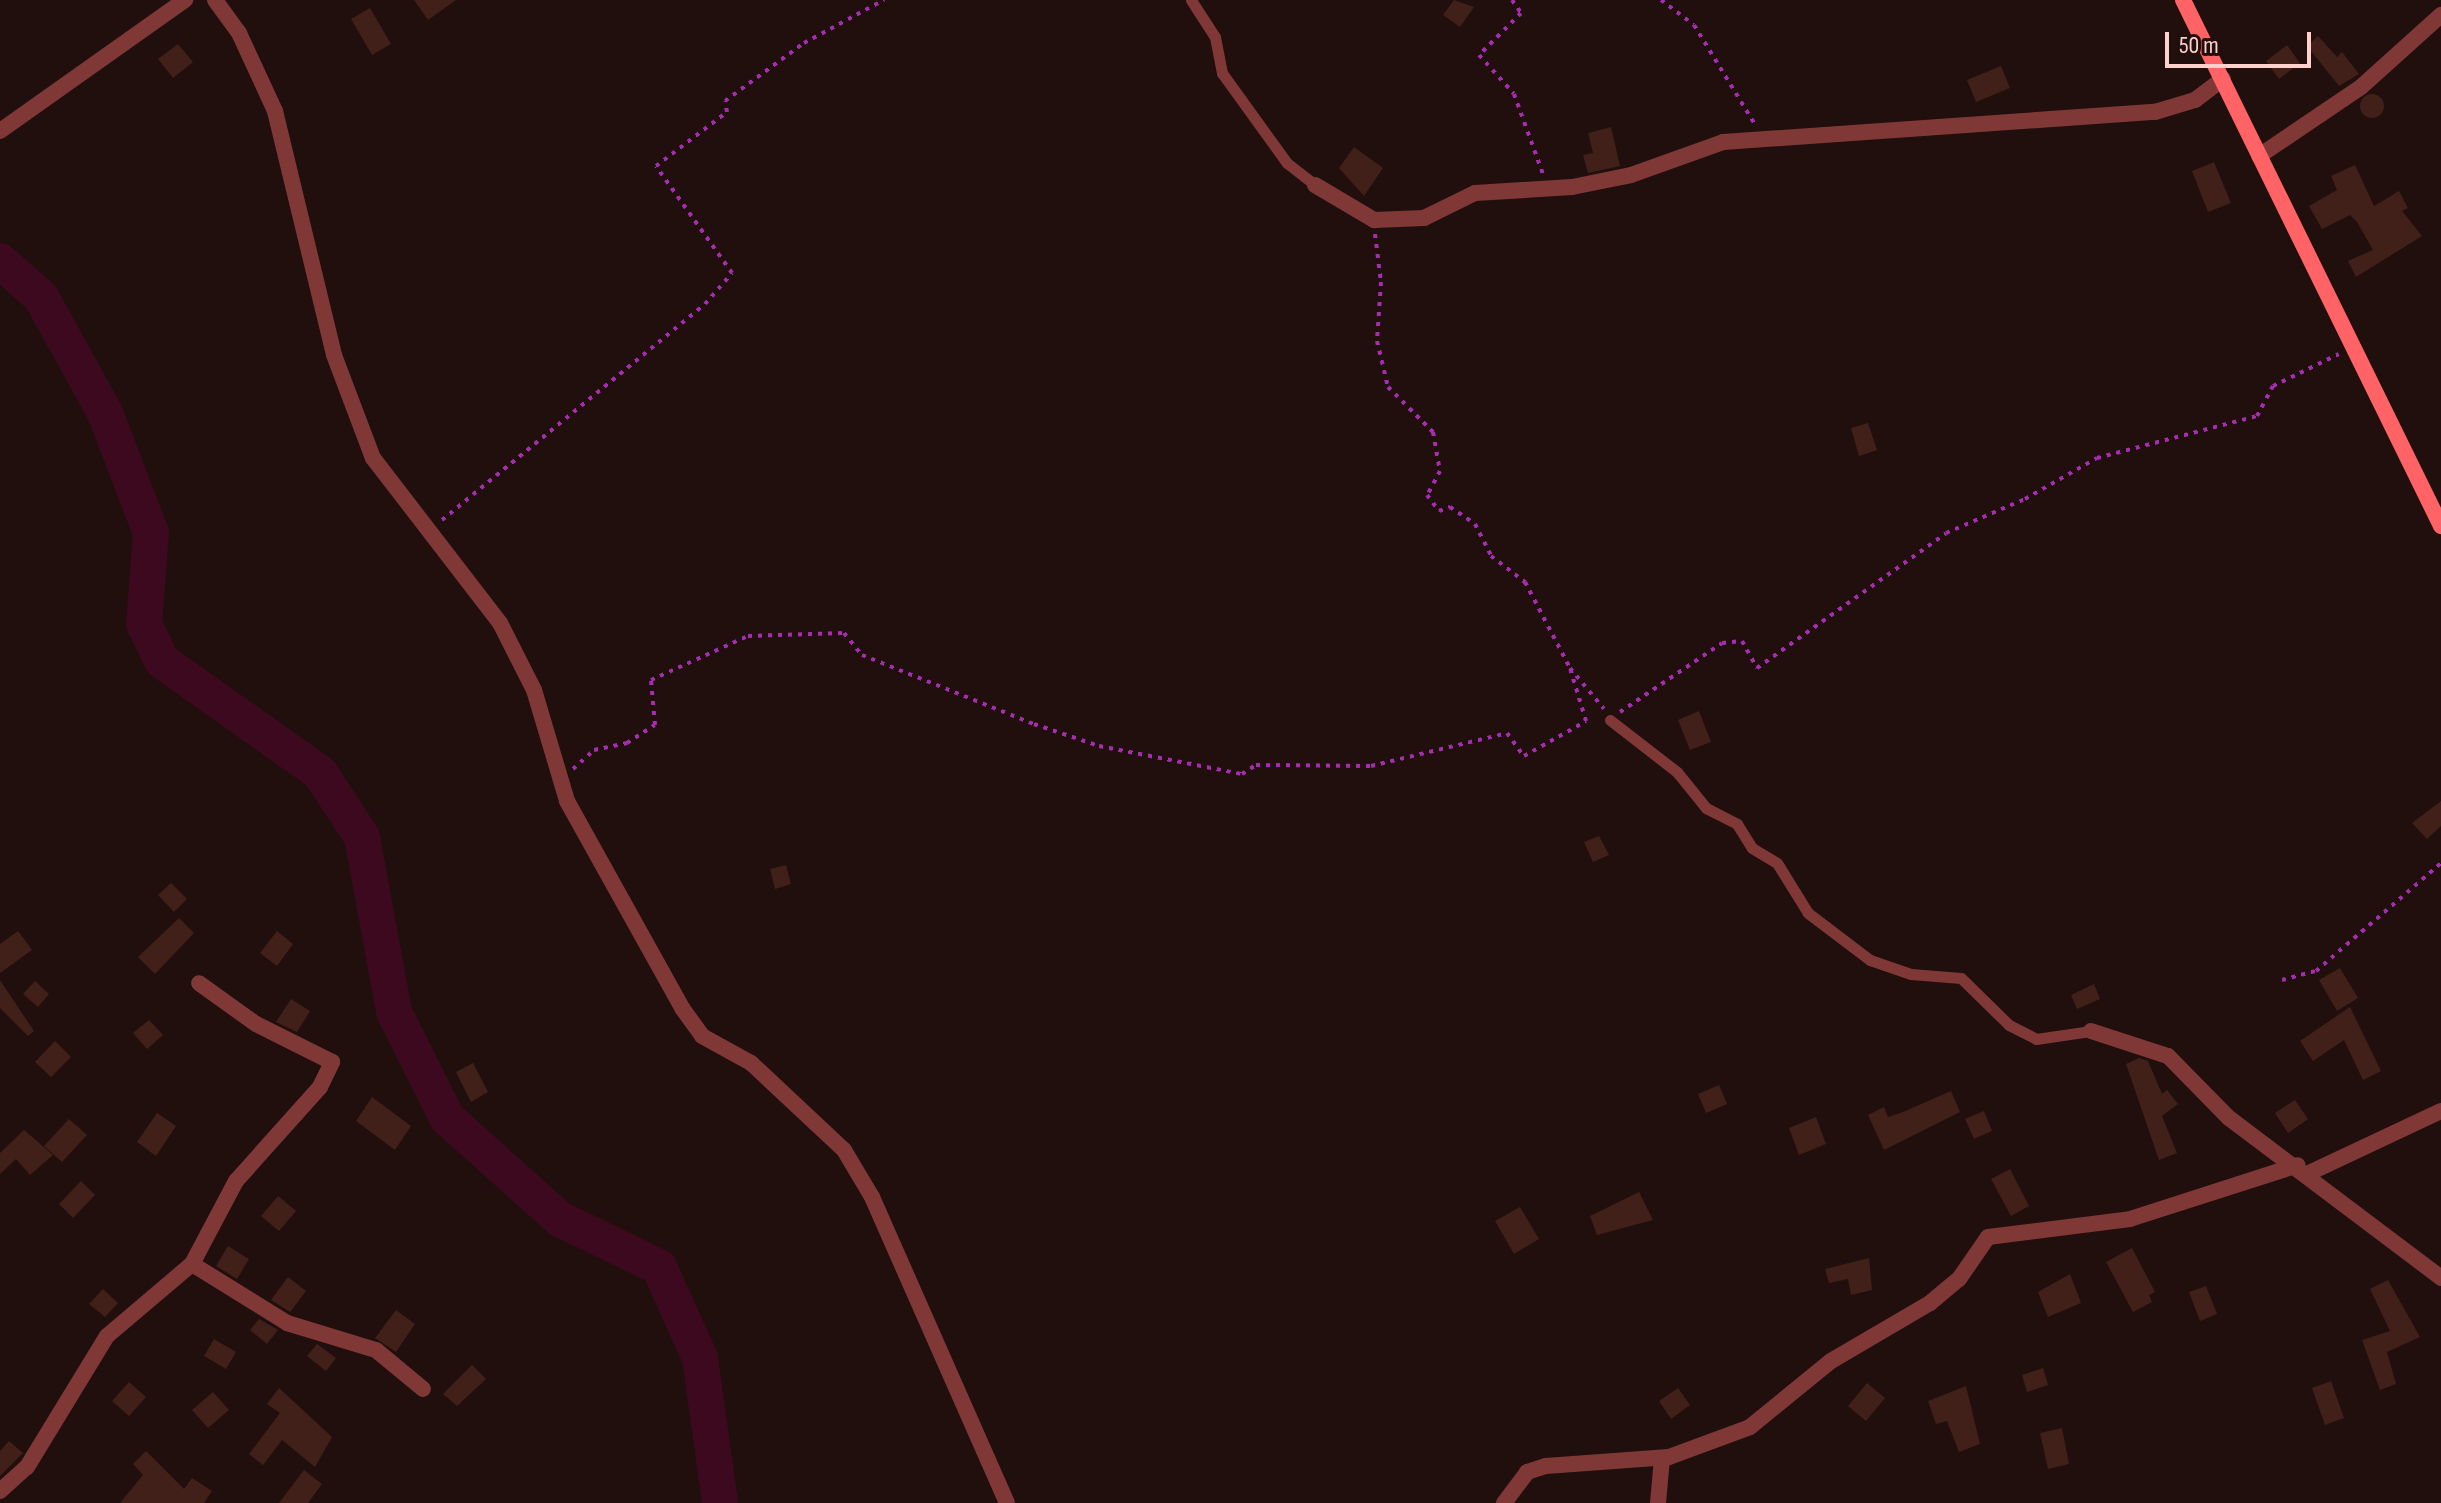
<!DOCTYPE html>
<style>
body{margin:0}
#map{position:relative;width:2441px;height:1503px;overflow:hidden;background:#200f0d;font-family:"Sofia Sans Condensed",sans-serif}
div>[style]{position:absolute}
.river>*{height:36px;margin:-18px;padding:0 18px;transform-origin:18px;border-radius:18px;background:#3d091e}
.building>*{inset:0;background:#412019}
.round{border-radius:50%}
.path>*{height:4px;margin-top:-2px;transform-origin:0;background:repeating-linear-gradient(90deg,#a62db2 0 4px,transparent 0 10px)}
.lane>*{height:11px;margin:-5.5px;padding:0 5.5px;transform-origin:5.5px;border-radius:5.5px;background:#803837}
.street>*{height:16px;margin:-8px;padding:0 8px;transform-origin:8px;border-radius:8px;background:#803837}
.secondary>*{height:16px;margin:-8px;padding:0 8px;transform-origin:8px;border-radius:8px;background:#ff6365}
span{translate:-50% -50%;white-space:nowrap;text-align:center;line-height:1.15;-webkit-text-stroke:8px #200f0d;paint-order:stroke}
.scale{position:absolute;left:2165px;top:32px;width:146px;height:36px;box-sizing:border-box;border:4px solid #ffd0cc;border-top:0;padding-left:10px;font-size:24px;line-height:28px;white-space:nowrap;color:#ffd0cc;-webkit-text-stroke:6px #200f0d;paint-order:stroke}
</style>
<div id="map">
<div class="river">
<div style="left:0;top:261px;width:55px;rotate:41.3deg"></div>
<div style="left:41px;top:297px;width:132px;rotate:61.1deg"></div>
<div style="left:105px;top:413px;width:129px;rotate:69deg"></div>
<div style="left:151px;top:533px;width:91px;rotate:94.4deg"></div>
<div style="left:144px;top:624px;width:41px;rotate:64.1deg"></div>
<div style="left:162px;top:661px;width:194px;rotate:35.3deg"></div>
<div style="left:320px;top:773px;width:77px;rotate:56.7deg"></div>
<div style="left:362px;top:837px;width:178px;rotate:79.6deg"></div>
<div style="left:394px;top:1012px;width:119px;rotate:63.4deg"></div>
<div style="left:447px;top:1118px;width:152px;rotate:41.8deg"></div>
<div style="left:560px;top:1219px;width:110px;rotate:25.9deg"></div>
<div style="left:659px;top:1267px;width:100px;rotate:65.7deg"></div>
<div style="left:700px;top:1358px;width:146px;rotate:82.1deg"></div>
</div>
<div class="building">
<div style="clip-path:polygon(414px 0,456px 0,428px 20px)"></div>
<div style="clip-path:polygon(1454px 0,1474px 7px,1460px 27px,1443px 15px)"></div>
<div style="clip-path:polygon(370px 8px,391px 44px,372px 55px,351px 19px)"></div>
<div style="clip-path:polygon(2318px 36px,2337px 57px,2342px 52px,2359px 74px,2339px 86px,2307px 46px)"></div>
<div style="clip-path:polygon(178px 44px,193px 62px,173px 78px,158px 59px)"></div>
<div style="clip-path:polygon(2287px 45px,2300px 63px,2279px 79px,2266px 61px)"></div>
<div style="clip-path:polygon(2001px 66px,2010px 88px,1976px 102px,1967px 80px)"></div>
<div class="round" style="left:2360px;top:94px;width:24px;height:24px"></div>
<div style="clip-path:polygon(1611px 127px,1620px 166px,1588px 173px,1583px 155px,1593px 153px,1588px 133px)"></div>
<div style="clip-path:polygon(1354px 147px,1383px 168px,1364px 196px,1339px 168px)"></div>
<div style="clip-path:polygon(2214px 162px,2231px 203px,2208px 212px,2192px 171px)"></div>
<div style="clip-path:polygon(2355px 165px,2374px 206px,2399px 191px,2408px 208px,2402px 211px,2422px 236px,2356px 277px,2348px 261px,2373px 250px,2357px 222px,2350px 215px,2322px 229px,2309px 206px,2337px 190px,2331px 176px)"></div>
<div style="clip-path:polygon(1868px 423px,1877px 450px,1859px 456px,1851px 428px)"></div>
<div style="clip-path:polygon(1699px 711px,1711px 742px,1690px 750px,1678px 720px)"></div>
<div style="clip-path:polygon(2441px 801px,2441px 826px,2427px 839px,2412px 823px)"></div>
<div style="clip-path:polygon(1599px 836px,1609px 855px,1593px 862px,1584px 842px)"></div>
<div style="clip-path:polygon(786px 865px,791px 884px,775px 889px,770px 869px)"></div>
<div style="clip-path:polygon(171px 883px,187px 899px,174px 912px,158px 895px)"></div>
<div style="clip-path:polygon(179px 918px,194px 933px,155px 974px,138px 957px)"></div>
<div style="clip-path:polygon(18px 931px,32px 950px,0 973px,0 944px)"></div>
<div style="clip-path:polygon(277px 931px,293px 944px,277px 966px,260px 953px)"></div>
<div style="clip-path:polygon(2340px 968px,2358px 998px,2337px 1011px,2319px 980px)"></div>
<div style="clip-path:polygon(0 980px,34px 1031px,28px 1036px,0 1008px)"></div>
<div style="clip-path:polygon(35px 981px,49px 994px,38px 1007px,23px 994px)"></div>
<div style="clip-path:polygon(2094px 984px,2100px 999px,2077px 1009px,2071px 995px)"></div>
<div style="clip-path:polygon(291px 999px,310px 1011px,297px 1032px,276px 1022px)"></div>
<div style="clip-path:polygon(2350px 1007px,2381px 1071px,2363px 1080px,2344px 1040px,2313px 1061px,2300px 1041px)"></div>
<div style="clip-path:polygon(149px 1020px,163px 1035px,147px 1049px,133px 1033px)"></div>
<div style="clip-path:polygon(55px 1041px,71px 1057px,51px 1077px,35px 1062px)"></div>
<div style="clip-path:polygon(2139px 1058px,2148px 1061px,2162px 1094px,2167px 1090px,2178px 1104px,2162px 1116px,2177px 1153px,2159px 1160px,2126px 1064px)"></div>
<div style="clip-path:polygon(473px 1063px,488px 1092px,471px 1102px,456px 1072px)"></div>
<div style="clip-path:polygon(1719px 1085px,1727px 1104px,1706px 1113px,1698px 1094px)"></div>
<div style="clip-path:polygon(1951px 1091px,1960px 1112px,1884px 1150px,1868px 1115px,1884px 1107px,1888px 1117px,1903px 1112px)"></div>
<div style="clip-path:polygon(372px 1097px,411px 1126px,395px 1150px,356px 1121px)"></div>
<div style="clip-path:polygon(2295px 1100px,2308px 1119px,2288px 1133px,2275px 1113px)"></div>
<div style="clip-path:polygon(1984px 1111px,1992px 1131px,1974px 1139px,1965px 1119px)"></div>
<div style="clip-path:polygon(157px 1113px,176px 1126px,156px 1156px,137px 1142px)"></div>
<div style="clip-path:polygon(1816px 1117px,1826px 1144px,1799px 1155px,1789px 1128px)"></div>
<div style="clip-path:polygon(69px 1119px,87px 1135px,62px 1162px,44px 1146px)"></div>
<div style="clip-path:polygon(24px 1130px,53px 1155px,30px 1175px,16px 1159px,0 1174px,0 1153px)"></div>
<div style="clip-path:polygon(2010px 1169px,2029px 1206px,2011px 1216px,1991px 1179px)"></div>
<div style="clip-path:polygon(81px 1181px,95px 1195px,73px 1218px,59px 1204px)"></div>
<div style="clip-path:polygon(1639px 1192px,1653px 1220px,1597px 1235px,1590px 1216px)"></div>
<div style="clip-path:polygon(278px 1196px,296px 1211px,279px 1231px,261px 1216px)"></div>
<div style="clip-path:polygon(1520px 1207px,1539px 1239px,1514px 1254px,1495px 1221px)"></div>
<div style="clip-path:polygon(228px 1246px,249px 1259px,237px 1279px,216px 1266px)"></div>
<div style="clip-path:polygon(2132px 1248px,2155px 1292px,2149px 1295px,2152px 1302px,2133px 1312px,2106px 1262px)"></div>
<div style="clip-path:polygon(1869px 1258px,1872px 1290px,1851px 1295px,1848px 1279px,1829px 1283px,1825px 1269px)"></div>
<div style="clip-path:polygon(2070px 1274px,2081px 1303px,2048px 1317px,2038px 1292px)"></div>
<div style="clip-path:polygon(288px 1277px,306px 1291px,290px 1312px,271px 1300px)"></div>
<div style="clip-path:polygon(2388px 1280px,2420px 1337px,2387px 1352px,2396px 1384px,2380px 1390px,2362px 1340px,2390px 1331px,2370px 1289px)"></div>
<div style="clip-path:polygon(2206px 1286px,2217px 1314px,2200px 1321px,2189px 1292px)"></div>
<div style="clip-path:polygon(103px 1289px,118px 1303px,105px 1317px,89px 1304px)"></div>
<div style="clip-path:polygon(396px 1310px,415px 1324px,396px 1352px,375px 1338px)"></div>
<div style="clip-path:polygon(259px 1319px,278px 1330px,267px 1344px,250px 1330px)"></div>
<div style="clip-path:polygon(214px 1339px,236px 1352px,226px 1369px,204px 1356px)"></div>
<div style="clip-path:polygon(317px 1344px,336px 1358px,326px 1371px,307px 1356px)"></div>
<div style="clip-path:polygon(472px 1365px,486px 1379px,457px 1406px,443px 1394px)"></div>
<div style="clip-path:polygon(2043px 1368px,2048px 1385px,2027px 1392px,2022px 1375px)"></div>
<div style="clip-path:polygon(2331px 1381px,2344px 1418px,2325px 1425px,2312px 1388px)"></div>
<div style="clip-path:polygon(129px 1382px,146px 1397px,129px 1416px,112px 1401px)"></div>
<div style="clip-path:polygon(1867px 1383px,1885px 1398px,1866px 1421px,1848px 1406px)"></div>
<div style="clip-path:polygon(1966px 1386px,1980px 1444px,1959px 1452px,1947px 1421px,1936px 1424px,1928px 1401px)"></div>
<div style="clip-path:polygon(279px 1388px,332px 1437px,315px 1467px,282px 1440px,263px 1465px,249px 1454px,280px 1413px,267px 1404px)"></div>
<div style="clip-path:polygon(1678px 1388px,1690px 1405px,1671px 1419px,1659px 1401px)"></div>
<div style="clip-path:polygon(213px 1392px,229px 1410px,208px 1428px,192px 1410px)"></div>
<div style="clip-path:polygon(2062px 1428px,2069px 1464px,2048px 1469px,2040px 1433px)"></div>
<div style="clip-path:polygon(9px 1441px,23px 1453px,0 1476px,0 1451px)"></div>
<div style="clip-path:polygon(146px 1451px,184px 1489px,192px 1478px,212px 1491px,204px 1503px,120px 1503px,143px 1475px,133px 1464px)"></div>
<div style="clip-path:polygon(304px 1470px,322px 1484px,308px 1503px,279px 1503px)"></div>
</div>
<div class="path">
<div style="left:1512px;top:0;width:16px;rotate:55deg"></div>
<div style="left:1521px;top:13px;width:59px;rotate:135deg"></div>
<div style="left:1479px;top:55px;width:52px;rotate:48.1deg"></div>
<div style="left:1514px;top:94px;width:85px;rotate:70.1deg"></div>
<div style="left:1661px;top:0;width:41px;rotate:37.1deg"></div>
<div style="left:1694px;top:25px;width:115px;rotate:58.5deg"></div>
<div style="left:1375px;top:234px;width:48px;rotate:82.9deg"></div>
<div style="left:1381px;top:282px;width:59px;rotate:93.9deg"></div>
<div style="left:1377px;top:341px;width:47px;rotate:76.6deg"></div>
<div style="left:1388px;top:387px;width:64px;rotate:45deg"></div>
<div style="left:1433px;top:432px;width:40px;rotate:80deg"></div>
<div style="left:1440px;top:471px;width:27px;rotate:118deg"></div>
<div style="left:1427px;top:495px;width:20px;rotate:53deg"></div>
<div style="left:1439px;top:511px;width:12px;rotate:-20deg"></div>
<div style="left:1450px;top:507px;width:30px;rotate:34deg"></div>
<div style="left:1475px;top:524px;width:36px;rotate:63deg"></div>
<div style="left:1491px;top:556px;width:43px;rotate:37.4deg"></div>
<div style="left:1525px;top:582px;width:97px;rotate:62.4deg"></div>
<div style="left:1570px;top:668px;width:53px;rotate:50.3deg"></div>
<div style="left:442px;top:520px;width:340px;rotate:-39.4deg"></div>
<div style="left:705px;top:304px;width:41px;rotate:-48.9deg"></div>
<div style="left:732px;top:273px;width:131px;rotate:-125.4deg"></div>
<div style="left:656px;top:166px;width:89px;rotate:-37.3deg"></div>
<div style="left:727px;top:112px;width:11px;rotate:-100deg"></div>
<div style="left:725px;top:101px;width:98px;rotate:-36.3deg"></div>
<div style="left:804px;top:43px;width:91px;rotate:-28.3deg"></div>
<div style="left:1620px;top:712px;width:123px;rotate:-34.1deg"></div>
<div style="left:1722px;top:643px;width:20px;rotate:-6deg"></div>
<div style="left:1742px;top:641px;width:31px;rotate:61deg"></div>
<div style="left:1757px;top:668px;width:232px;rotate:-35.5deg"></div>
<div style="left:1946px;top:533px;width:86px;rotate:-23.3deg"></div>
<div style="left:2025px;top:499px;width:83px;rotate:-29.7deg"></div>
<div style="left:2097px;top:458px;width:165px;rotate:-14.7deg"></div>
<div style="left:2257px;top:416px;width:34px;rotate:-62deg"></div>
<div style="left:2273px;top:386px;width:73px;rotate:-25.9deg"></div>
<div style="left:573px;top:769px;width:28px;rotate:-42deg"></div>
<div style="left:594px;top:750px;width:34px;rotate:-12deg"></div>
<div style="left:627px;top:743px;width:33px;rotate:-33deg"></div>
<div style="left:655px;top:725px;width:45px;rotate:-95.1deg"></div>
<div style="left:651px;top:680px;width:107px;rotate:-24.4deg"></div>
<div style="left:748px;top:636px;width:96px;rotate:-1.8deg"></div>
<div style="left:844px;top:633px;width:28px;rotate:51deg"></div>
<div style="left:862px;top:655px;width:185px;rotate:21.9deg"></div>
<div style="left:1034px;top:724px;width:69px;rotate:18.7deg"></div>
<div style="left:1099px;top:746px;width:146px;rotate:11.1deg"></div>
<div style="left:1242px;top:774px;width:17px;rotate:-33deg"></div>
<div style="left:1256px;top:765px;width:115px;rotate:0.5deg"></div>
<div style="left:1371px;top:766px;width:140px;rotate:-13.6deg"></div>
<div style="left:1507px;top:733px;width:29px;rotate:54deg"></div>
<div style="left:1524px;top:756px;width:71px;rotate:-29.4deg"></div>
<div style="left:1586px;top:721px;width:55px;rotate:-106.8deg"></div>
<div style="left:2282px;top:980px;width:35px;rotate:-15deg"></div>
<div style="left:2316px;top:971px;width:165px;rotate:-40.8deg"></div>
</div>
<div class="lane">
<div style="left:1191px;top:0;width:44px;rotate:57deg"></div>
<div style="left:1215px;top:37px;width:37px;rotate:79deg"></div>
<div style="left:1222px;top:73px;width:111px;rotate:54.2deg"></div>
<div style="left:1287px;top:163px;width:36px;rotate:38deg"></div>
<div style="left:1610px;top:720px;width:85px;rotate:37.8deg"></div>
<div style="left:1677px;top:772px;width:46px;rotate:51.1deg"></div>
<div style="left:1706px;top:808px;width:35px;rotate:27deg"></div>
<div style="left:1737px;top:824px;width:28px;rotate:58deg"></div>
<div style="left:1752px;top:848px;width:29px;rotate:31deg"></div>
<div style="left:1777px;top:863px;width:59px;rotate:58.2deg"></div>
<div style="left:1808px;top:913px;width:78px;rotate:37.2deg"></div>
<div style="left:1870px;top:960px;width:43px;rotate:18.9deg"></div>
<div style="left:1911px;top:974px;width:50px;rotate:4.6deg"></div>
<div style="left:1961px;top:978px;width:67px;rotate:44.4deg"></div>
<div style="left:2009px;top:1025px;width:30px;rotate:27deg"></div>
<div style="left:2036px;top:1039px;width:56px;rotate:-8.3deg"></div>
</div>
<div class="street">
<div style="left:215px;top:0;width:41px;rotate:54deg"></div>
<div style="left:239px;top:33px;width:86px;rotate:65.2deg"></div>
<div style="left:275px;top:111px;width:251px;rotate:76.4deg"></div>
<div style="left:334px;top:355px;width:110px;rotate:69.3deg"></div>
<div style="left:373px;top:458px;width:208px;rotate:52.4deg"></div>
<div style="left:500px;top:623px;width:75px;rotate:63.1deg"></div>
<div style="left:534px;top:690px;width:116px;rotate:73.4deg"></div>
<div style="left:567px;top:801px;width:237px;rotate:60.9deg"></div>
<div style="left:682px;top:1008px;width:34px;rotate:54deg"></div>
<div style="left:702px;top:1036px;width:56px;rotate:28.9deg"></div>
<div style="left:751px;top:1063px;width:127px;rotate:43.1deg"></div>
<div style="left:844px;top:1150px;width:55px;rotate:59.2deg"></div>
<div style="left:872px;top:1197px;width:334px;rotate:66.2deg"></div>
<div style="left:0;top:131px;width:227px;rotate:-35.3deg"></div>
<div style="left:2259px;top:156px;width:123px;rotate:-34.1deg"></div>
<div style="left:2361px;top:87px;width:108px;rotate:-42deg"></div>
<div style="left:1315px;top:185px;width:69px;rotate:30.7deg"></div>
<div style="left:1374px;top:220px;width:50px;rotate:-2.3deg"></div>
<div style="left:1424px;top:218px;width:57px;rotate:-26.1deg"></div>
<div style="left:1475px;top:193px;width:97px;rotate:-3.5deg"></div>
<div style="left:1572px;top:187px;width:60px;rotate:-11.5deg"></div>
<div style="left:1631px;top:175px;width:98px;rotate:-19.7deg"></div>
<div style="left:1723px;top:142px;width:433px;rotate:-4deg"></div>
<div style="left:2155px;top:112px;width:42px;rotate:-16.7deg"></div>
<div style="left:2195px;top:100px;width:35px;rotate:-37deg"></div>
<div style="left:2091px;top:1031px;width:81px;rotate:18deg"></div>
<div style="left:2168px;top:1056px;width:87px;rotate:45.5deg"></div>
<div style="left:2229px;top:1118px;width:266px;rotate:37deg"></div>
<div style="left:2307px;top:1174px;width:148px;rotate:-25.2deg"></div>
<div style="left:192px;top:1264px;width:112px;rotate:31.8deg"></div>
<div style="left:287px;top:1323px;width:93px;rotate:16.9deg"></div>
<div style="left:376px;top:1350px;width:61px;rotate:39.7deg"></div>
<div style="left:0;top:1491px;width:36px;rotate:-42deg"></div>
<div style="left:27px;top:1467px;width:153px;rotate:-58.6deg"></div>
<div style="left:107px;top:1336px;width:111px;rotate:-40.3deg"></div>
<div style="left:192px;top:1264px;width:94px;rotate:-62.1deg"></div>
<div style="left:236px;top:1181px;width:126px;rotate:-48.2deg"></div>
<div style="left:320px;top:1087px;width:28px;rotate:-64deg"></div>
<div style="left:332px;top:1062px;width:85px;rotate:-153.4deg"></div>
<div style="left:256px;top:1024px;width:70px;rotate:-144.3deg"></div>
<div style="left:1504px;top:1503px;width:39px;rotate:-53deg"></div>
<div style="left:1527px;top:1472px;width:20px;rotate:-18deg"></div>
<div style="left:1546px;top:1466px;width:123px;rotate:-4.2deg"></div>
<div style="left:1669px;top:1457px;width:86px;rotate:-20.3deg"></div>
<div style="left:1750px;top:1427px;width:104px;rotate:-39.2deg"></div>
<div style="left:1831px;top:1361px;width:115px;rotate:-30.4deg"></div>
<div style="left:1930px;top:1303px;width:38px;rotate:-40deg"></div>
<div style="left:1959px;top:1279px;width:51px;rotate:-55.4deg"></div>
<div style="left:1988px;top:1237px;width:143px;rotate:-7.2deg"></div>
<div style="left:2130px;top:1219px;width:176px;rotate:-17.8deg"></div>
<div style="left:1658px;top:1503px;width:45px;rotate:-84.9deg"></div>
</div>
<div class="secondary">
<div style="left:2183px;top:0;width:586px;rotate:63.87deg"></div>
</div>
<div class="scale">50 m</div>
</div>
